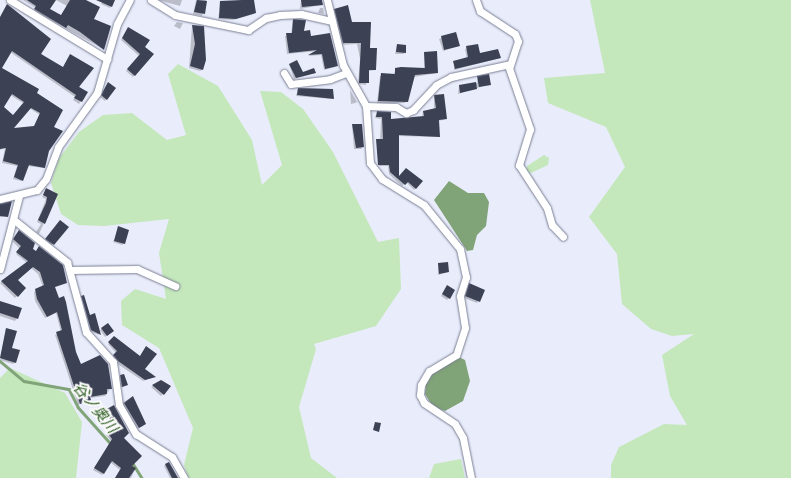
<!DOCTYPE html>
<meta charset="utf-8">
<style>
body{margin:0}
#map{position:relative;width:791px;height:478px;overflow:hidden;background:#e9edfb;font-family:"Sofia Sans Condensed","Noto Sans JP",sans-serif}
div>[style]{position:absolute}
.green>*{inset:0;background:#c4e7bb}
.water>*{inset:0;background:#80a377}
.shadow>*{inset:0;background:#0003}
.stream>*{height:2.5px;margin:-1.25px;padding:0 1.25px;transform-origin:1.25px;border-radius:1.25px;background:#80a377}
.building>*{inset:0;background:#3c4154}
.roads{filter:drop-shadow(0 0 1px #7a7f94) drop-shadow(0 0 1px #7a7f94)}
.minor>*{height:7px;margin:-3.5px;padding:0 3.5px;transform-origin:3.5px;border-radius:3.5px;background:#fff}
span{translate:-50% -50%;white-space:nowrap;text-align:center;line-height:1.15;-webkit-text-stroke:4px #fbfbfb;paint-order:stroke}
.water-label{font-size:15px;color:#2c5b1f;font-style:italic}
</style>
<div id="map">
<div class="green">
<div style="clip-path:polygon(590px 0,791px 0,791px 478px,611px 478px,611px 465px,619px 447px,664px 424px,687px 425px,670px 396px,662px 355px,694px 334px,672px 336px,651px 329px,622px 304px,617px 254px,589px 217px,625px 167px,606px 127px,548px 103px,544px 78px,605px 73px)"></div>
<div style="clip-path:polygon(178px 64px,218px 86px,252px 140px,262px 185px,282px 165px,260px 91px,281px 92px,303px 109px,333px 152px,378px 242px,399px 238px,401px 289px,376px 326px,314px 344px,316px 349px,299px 407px,311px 458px,337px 478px,188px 478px,184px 465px,193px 428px,159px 348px,122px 325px,121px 301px,135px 289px,166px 299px,159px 253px,169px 219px,104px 226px,78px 225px,61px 214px,51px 183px,59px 158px,79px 132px,103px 115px,132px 113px,167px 140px,186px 135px,168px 74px)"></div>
<div style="clip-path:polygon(544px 155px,549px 158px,548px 165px,531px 173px,527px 171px,527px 166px)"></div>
<div style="clip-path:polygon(10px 368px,65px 393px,82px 422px,76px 478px,0 478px,0 378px)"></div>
<div style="clip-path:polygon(461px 459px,465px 478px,429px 478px,434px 464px)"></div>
</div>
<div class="water">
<div style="clip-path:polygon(449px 181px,468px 193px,484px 193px,489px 202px,486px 226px,477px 235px,473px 250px,467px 251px,434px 200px)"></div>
<div style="clip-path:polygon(459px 357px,465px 360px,470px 381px,463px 401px,445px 411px,433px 407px,425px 394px,426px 384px,435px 369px)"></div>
</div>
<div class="shadow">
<div style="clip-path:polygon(23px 0,55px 0,49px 9px,61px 16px,67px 6px,56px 0,83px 0,103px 49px,34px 11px,36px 8px)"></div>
<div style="clip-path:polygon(104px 0,114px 0,110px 8px,101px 4px)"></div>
<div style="clip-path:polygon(158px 0,182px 0,180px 6px)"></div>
<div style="clip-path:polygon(196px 0,206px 0,202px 16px,193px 14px)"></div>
<div style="clip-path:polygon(253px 0,254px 14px,233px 20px,218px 19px,221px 2px)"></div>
<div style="clip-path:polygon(301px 0,321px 0,321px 5px,300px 9px)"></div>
<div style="clip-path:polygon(323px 8px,324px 14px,318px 13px,320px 8px)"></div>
<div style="clip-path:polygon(335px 10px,351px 23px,369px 49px,375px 70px,368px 71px,366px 85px,358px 84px,360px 59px,357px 44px,341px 45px)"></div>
<div style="clip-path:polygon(0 18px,87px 93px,79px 104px,73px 100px,75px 97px,10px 52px,0 71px)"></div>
<div style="clip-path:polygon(293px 20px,336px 66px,335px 67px,324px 70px,321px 55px,308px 56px,318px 51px,287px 54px,285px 36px,291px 34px)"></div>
<div style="clip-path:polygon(177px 22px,183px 23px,180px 29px,174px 26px)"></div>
<div style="clip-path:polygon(192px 26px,202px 70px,200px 71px,189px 68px)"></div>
<div style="clip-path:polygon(127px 30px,153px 54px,133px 77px,126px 71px,139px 56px,121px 40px)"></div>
<div style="clip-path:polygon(456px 33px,459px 46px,443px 51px,439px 39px)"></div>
<div style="clip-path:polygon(397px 45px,405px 53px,403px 54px,395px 54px)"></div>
<div style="clip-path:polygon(477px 45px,479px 55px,500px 58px,454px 70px,454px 62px,467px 59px,465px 49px)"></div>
<div style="clip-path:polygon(424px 53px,437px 73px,414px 77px,405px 103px,377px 103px,380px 76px,393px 75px,396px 69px,424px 69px)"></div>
<div style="clip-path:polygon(289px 64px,302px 73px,315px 73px,294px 79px)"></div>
<div style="clip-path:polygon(478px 77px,490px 84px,458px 94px,459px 86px,477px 83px)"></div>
<div style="clip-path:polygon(108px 83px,106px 99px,105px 101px,100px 97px)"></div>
<div style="clip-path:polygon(298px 89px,333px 99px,296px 96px)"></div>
<div style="clip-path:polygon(350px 90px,357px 102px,355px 103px,351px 104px)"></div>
<div style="clip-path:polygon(evenodd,0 91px,36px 93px,53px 127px,44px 168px,27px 166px,21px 181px,13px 179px,17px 166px,2px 163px,5px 148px,0 150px,0 91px,10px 95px,23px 103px,13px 116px,3px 107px,10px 95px,0 91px,29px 108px,40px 115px,34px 127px,12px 129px,29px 108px)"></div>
<div style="clip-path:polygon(434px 96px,446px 119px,438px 121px,439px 137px,398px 136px,399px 178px,421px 182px,414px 190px,406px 182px,402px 186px,389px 174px,388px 166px,379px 166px,381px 119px,375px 118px,376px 114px,390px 120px,422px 117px,423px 111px,434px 109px)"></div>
<div style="clip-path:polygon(352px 125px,363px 147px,361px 149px,354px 149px)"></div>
<div style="clip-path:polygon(46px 190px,57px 194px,39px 234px,36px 232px,41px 224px,37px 222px,46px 199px,42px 197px)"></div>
<div style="clip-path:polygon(11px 202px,8px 216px,0 217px,0 203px)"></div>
<div style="clip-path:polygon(59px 223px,68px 227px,51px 246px,45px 241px)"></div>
<div style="clip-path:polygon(119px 227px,124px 243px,122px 245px,113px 242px)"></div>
<div style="clip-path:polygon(17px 233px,66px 282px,54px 287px,75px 352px,80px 366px,111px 388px,105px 396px,90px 398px,78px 405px,55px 335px,61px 332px,56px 313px,45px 318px,35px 301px,34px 292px,43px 287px,38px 274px,31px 268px,16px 280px,25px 288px,15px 298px,0 283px,27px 263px,16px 254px,20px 249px,12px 241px)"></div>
<div style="clip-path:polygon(438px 264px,448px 272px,438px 275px)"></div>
<div style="clip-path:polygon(470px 284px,484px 290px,477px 303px,464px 298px)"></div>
<div style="clip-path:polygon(446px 288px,449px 298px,447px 300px,441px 296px)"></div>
<div style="clip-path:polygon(82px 297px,89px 316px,99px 335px,90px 331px)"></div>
<div style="clip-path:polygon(0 302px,17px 318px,15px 321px,0 316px)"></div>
<div style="clip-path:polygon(108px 324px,113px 331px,105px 337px,100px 330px)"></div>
<div style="clip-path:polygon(6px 329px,15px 362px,13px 364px,0 360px)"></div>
<div style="clip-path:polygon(114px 338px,144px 369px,154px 377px,143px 381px,116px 363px,112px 357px,116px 353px,108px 344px)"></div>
<div style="clip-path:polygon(120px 376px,127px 385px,120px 388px,119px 378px)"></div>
<div style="clip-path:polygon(163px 381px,170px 386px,161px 396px,151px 387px)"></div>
<div style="clip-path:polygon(132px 397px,143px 426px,137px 429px,122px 403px)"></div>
<div style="clip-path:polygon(106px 411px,123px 438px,135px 469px,131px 478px,115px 478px,120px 470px,110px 462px,102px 475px,93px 470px,111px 441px,106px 435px,113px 428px)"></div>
<div style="clip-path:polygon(169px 463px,178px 478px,170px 478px,164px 466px)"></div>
</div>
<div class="stream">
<div style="left:0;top:361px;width:31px;rotate:40deg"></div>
<div style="left:24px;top:381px;width:46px;rotate:10.1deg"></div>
<div style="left:69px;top:389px;width:20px;rotate:63deg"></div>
<div style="left:78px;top:407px;width:50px;rotate:48.3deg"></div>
<div style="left:132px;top:462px;width:19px;rotate:58deg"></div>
</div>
<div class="building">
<div style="clip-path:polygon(27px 0,56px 0,50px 9px,61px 15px,70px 0,86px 0,100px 7px,94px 19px,111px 26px,104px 50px,80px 32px,68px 25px,66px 28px,34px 9px,36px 6px)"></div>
<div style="clip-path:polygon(96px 0,115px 0,112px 7px)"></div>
<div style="clip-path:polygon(197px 0,207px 1px,205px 14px,194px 12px)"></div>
<div style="clip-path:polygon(242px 0,254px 0,256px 13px,236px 19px,219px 18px,220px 1px)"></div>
<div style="clip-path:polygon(301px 0,322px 0,323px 5px,302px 7px)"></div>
<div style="clip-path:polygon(evenodd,7px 4px,51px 39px,41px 54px,63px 67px,70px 54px,94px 68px,79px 87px,88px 92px,82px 102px,74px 98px,76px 95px,12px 51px,2px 68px,39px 89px,37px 93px,63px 110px,54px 127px,63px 131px,49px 151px,45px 168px,29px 165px,23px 181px,14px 177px,18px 165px,3px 161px,6px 148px,0 149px,0 17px,7px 4px,12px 94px,24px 102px,13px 115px,4px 107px,12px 94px,7px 4px,31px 108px,40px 113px,34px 126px,14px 128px,31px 108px)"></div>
<div style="clip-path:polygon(348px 5px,352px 22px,371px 22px,370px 48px,377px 48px,376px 70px,369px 70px,369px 83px,359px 83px,361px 43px,343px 43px,334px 9px)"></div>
<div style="clip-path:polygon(293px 19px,306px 20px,304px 31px,310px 30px,311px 36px,330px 33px,338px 66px,325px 69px,322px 54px,308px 55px,317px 50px,289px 53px,286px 33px,292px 33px)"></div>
<div style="clip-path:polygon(192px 25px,204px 26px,206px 60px,203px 70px,190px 66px,195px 44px)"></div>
<div style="clip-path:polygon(128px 27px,150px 40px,145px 47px,154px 54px,135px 76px,127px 69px,140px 54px,122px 38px)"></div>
<div style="clip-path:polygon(456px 32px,460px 46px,444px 50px,441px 36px)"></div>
<div style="clip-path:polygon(397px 44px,406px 45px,406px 53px,396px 52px)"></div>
<div style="clip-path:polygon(478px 44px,480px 53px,498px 49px,501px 58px,455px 69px,453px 61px,468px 57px,466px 46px)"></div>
<div style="clip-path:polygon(437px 51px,438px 73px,415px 75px,408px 102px,378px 101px,381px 73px,395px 74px,395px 68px,401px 67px,425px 68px,424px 52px)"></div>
<div style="clip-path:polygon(297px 60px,303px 72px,314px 68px,316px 73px,296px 78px,289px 64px)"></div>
<div style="clip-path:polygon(489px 74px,491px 85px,479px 87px,477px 76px)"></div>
<div style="clip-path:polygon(108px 82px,116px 88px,107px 100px,101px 95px)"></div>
<div style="clip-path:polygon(476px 82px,477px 89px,460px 93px,459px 85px)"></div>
<div style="clip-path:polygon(298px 88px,333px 89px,334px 99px,297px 95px)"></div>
<div style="clip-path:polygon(444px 94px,447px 119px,439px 120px,440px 137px,399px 135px,399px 176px,406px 168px,423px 181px,416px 189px,408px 182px,405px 185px,390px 172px,389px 165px,378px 165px,376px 139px,383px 139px,382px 117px,376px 117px,377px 111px,391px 112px,391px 119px,424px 116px,423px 111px,436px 108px,434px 95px)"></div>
<div style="clip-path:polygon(352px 124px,362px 124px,364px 147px,356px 148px)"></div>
<div style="clip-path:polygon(46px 188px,58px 194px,45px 224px,38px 220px,46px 203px,47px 197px,43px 195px)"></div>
<div style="clip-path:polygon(12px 201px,8px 217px,0 216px,0 204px)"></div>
<div style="clip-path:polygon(60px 220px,69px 227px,54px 245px,45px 239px)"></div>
<div style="clip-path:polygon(118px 226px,129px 230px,125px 244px,114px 241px)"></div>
<div style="clip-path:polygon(19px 230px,35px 243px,33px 249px,36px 251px,39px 246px,63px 265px,67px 283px,55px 287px,59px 298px,64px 296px,66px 302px,76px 352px,81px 364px,100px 355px,108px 364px,112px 389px,107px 389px,107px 394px,90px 397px,91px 400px,80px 404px,56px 332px,62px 330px,57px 312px,47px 317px,37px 299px,35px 289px,44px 285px,40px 272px,33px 267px,18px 280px,26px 288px,18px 297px,1px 281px,28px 261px,16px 252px,21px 246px,13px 239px)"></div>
<div style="clip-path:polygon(448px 262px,449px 272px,439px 274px,438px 263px)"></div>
<div style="clip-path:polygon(469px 283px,485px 290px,480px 302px,465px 296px)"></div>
<div style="clip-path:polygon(447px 285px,455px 290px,450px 299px,442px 294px)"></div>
<div style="clip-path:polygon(84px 295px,90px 315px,95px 313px,101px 335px,91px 330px,81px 296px)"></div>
<div style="clip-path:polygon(0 301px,22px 308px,18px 319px,0 313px)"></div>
<div style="clip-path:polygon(108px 323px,114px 331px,107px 336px,101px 328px)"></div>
<div style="clip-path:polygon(6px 328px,17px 331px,12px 348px,20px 350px,16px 363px,0 358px)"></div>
<div style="clip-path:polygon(114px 336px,140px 356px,146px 346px,157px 354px,145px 369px,156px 377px,145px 380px,118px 361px,113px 355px,117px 351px,108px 342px)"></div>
<div style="clip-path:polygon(124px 374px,128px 385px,122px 387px,120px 375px)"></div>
<div style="clip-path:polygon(161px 380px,171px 386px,164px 395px,152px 385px)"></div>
<div style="clip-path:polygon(133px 396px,146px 424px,139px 428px,124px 403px)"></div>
<div style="clip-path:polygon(114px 405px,129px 433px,124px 438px,142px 456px,132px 466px,136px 468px,129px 478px,115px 478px,121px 468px,112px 461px,104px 474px,94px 468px,112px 439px,107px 432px,114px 426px,105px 410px)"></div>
<div style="clip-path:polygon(375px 422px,381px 423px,379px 432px,373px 430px)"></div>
<div style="clip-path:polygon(169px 462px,178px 478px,172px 478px,165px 464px)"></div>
</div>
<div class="roads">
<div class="minor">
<div style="left:10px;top:0;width:114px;rotate:31.3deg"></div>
<div style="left:151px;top:0;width:28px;rotate:32deg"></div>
<div style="left:175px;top:15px;width:75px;rotate:11.6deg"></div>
<div style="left:248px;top:30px;width:22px;rotate:-34deg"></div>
<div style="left:266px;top:18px;width:14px;rotate:-12deg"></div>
<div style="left:280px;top:15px;width:21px;rotate:-3deg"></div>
<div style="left:301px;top:14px;width:32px;rotate:13deg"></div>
<div style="left:327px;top:0;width:67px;rotate:76.2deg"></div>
<div style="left:343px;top:65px;width:47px;rotate:60.7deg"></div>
<div style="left:366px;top:106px;width:57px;rotate:86deg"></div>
<div style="left:370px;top:163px;width:20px;rotate:53deg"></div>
<div style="left:382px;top:179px;width:49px;rotate:31.8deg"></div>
<div style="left:424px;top:205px;width:57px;rotate:50.7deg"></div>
<div style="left:460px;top:249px;width:29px;rotate:78deg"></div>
<div style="left:466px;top:277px;width:20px;rotate:108deg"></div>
<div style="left:460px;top:296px;width:32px;rotate:81deg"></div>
<div style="left:465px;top:328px;width:28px;rotate:108deg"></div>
<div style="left:456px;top:355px;width:31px;rotate:149deg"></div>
<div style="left:429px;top:371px;width:16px;rotate:120deg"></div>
<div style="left:421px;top:385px;width:10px;rotate:96deg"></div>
<div style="left:420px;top:395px;width:9px;rotate:63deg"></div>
<div style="left:424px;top:403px;width:37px;rotate:34deg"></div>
<div style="left:455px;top:424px;width:16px;rotate:60deg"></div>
<div style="left:463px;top:438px;width:41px;rotate:78.7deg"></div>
<div style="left:476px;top:0;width:12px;rotate:70deg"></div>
<div style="left:480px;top:11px;width:42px;rotate:33.3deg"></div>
<div style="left:515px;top:34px;width:8px;rotate:67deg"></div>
<div style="left:518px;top:41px;width:28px;rotate:108deg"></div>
<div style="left:509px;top:68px;width:65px;rotate:71deg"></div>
<div style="left:530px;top:129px;width:38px;rotate:107deg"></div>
<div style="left:519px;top:165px;width:51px;rotate:56.9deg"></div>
<div style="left:547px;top:208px;width:18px;rotate:74deg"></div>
<div style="left:552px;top:225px;width:16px;rotate:47deg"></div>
<div style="left:284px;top:73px;width:13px;rotate:58deg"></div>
<div style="left:291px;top:84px;width:39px;rotate:-7deg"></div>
<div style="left:330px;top:79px;width:17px;rotate:-21deg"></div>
<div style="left:366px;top:106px;width:30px;rotate:2deg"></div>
<div style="left:396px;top:107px;width:12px;rotate:31deg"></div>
<div style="left:406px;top:113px;width:8px;rotate:-23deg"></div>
<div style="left:413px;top:110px;width:34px;rotate:-47deg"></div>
<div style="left:436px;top:85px;width:17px;rotate:-28deg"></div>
<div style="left:451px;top:77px;width:60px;rotate:-12.4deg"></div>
<div style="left:0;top:199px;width:38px;rotate:-14deg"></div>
<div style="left:37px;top:190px;width:14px;rotate:-51deg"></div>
<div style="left:46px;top:179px;width:34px;rotate:-69deg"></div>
<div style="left:58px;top:147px;width:67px;rotate:-54.2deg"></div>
<div style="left:97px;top:93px;width:72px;rotate:-73.8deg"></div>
<div style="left:117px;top:24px;width:27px;rotate:-62deg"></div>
<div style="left:14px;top:220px;width:68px;rotate:38.4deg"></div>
<div style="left:67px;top:262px;width:73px;rotate:74.8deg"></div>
<div style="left:86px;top:332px;width:40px;rotate:48deg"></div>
<div style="left:113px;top:362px;width:43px;rotate:82.1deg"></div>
<div style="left:119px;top:405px;width:34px;rotate:60deg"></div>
<div style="left:136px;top:434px;width:43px;rotate:32.6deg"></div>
<div style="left:172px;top:457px;width:24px;rotate:60deg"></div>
<div style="left:0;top:269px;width:75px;rotate:-75.4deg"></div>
<div style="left:70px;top:270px;width:67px;rotate:-0.9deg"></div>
<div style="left:137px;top:269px;width:42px;rotate:24.1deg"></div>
</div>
</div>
<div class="water-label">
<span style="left:95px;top:408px;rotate:51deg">谷ノ奥川</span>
</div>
</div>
